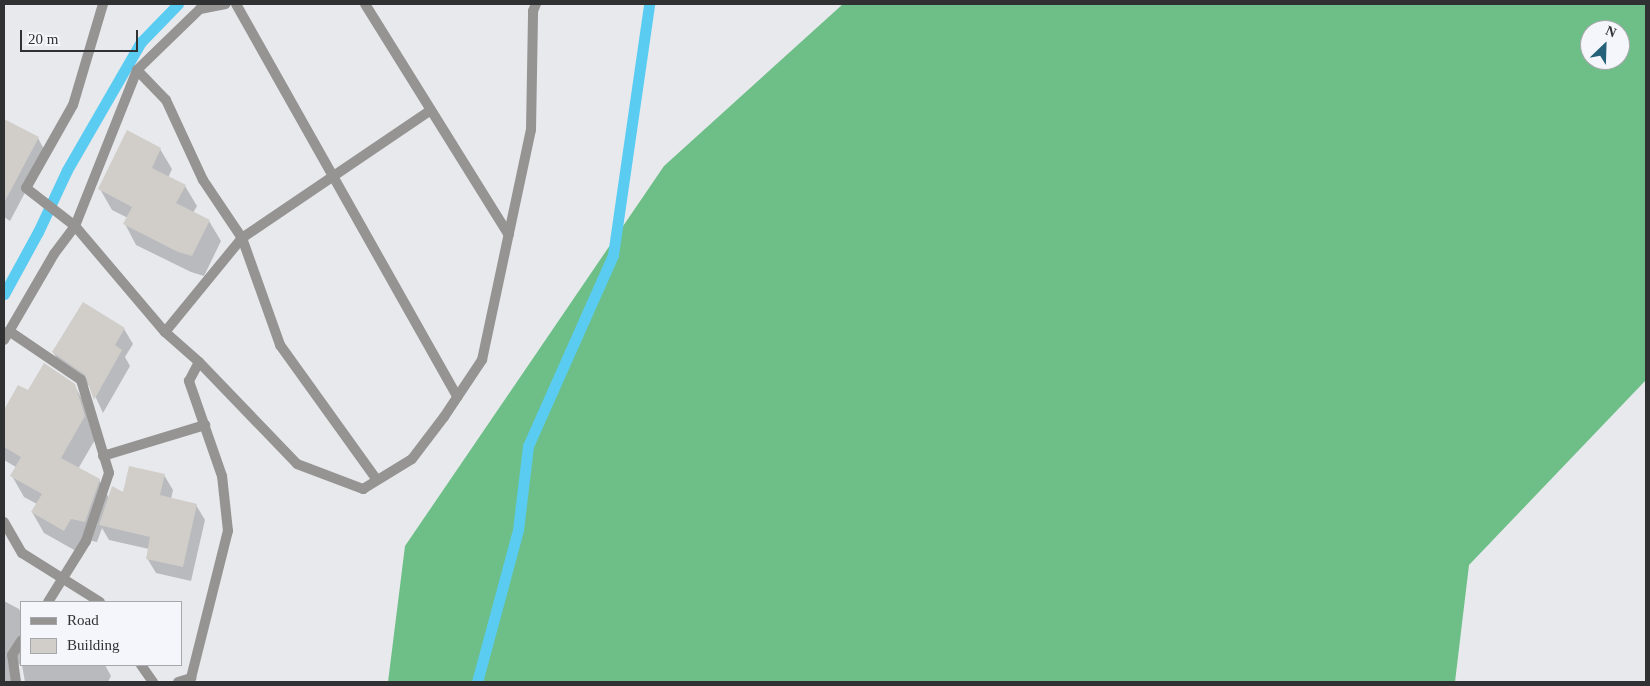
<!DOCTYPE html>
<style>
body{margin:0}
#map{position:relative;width:1650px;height:686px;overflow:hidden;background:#e7e9ed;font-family:Georgia,serif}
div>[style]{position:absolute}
.forest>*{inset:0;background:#6ebf87}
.shadow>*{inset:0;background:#0003}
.stream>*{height:11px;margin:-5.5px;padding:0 5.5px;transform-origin:5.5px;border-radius:5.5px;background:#5accf1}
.building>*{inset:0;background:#d1ceca}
.service>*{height:10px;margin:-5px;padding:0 5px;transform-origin:5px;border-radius:5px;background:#959492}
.minor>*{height:10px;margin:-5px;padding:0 5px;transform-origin:5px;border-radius:5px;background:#959492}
span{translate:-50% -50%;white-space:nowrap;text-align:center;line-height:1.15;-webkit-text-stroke:4px #f4f6fb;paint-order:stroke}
.frame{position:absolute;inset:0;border:5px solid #303133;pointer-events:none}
.legend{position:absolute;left:20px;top:601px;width:162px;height:65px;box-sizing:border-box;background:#f4f6fb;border:1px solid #a6a7ab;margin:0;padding:6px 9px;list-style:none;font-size:15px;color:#303133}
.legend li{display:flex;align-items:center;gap:10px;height:25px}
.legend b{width:25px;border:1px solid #a6a7ab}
.north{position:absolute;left:1580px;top:20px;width:50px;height:50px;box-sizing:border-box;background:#f4f6fb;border:1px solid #a6a7ab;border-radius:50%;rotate:24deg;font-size:14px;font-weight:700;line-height:20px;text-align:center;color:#303133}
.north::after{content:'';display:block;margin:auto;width:18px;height:22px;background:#256279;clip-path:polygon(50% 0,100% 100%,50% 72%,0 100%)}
.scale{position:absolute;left:20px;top:30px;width:118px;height:22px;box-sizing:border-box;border:2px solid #303133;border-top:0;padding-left:6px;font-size:15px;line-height:18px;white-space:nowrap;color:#303133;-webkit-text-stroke:4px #f4f6fb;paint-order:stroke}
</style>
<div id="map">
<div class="forest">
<div style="clip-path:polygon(evenodd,843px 4px,1646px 4px,1646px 380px,1469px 565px,1455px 682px,388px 682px,405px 546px,664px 166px,843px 4px,1590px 30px,1620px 30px,1620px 60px,1590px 60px,1590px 30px)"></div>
</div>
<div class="shadow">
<div style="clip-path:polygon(4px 120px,38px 138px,46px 153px,10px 221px,4px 217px)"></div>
<div style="clip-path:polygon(160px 149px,172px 169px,168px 178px,185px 186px,197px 206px,193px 213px,209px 221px,221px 241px,204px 276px,191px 272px,136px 245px,125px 224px,128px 218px,112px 210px,100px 189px)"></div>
<div style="clip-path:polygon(83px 303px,124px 329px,133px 344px,125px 357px,130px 366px,103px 413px,91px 387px,62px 367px,53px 352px)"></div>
<div style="clip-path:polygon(74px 385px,86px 406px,96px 438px,78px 469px,99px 480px,109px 498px,164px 475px,173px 490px,171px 499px,196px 505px,205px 520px,191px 581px,156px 573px,147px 558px,149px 549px,109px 540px,102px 528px,97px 542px,83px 539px,76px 551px,44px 533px,32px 512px,37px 504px,24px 497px,12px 476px,16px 467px,4px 460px,4px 413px,18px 386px,28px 392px)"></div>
<div style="clip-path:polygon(4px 601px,19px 609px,21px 613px,21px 662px,16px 669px,16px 682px,4px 681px)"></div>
<div style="clip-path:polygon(22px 665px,105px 665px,111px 676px,108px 682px,25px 682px)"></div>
</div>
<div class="stream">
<div style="left:4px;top:294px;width:71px;rotate:-61.3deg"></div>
<div style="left:38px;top:232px;width:68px;rotate:-64.9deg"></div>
<div style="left:67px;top:170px;width:148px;rotate:-60deg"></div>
<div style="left:141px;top:42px;width:53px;rotate:-45.8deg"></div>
<div style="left:477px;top:682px;width:157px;rotate:-74.9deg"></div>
<div style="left:518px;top:530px;width:85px;rotate:-83.2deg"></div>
<div style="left:528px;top:446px;width:209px;rotate:-66deg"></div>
<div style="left:613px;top:255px;width:254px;rotate:-81.8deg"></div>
</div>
<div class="building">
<div style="clip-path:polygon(4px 119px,39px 137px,4px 203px)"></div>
<div style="clip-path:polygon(127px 130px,161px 148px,152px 168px,186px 185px,176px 203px,210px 220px,192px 256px,178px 252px,123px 224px,132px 207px,98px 189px)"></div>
<div style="clip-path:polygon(83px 302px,125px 328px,115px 345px,122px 350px,94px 400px,85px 375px,52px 352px)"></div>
<div style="clip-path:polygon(44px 363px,75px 384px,85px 416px,61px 458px,100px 479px,85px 522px,71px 519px,64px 531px,31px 512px,42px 494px,10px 476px,21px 457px,4px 447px,4px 410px,18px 385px,28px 390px)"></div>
<div style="clip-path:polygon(129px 466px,165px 474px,160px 495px,197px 504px,183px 567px,146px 559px,150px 537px,99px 525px,112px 486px,123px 492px)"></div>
</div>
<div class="service">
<div style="left:9px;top:331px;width:87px;rotate:34.2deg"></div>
<div style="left:81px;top:380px;width:97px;rotate:73.2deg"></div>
<div style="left:109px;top:473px;width:72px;rotate:108.7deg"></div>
<div style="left:86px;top:541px;width:72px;rotate:121.9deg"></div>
<div style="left:165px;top:332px;width:122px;rotate:-50.7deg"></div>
<div style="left:242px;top:238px;width:228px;rotate:-34.1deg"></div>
<div style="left:103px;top:456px;width:107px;rotate:-16.9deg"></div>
<div style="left:16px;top:682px;width:27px;rotate:-98deg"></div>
<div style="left:12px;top:655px;width:17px;rotate:-57deg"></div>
</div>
<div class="minor">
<div style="left:103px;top:4px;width:105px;rotate:106.5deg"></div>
<div style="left:73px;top:105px;width:95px;rotate:119.5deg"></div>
<div style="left:26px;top:188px;width:62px;rotate:37.8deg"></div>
<div style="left:75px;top:226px;width:139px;rotate:49.7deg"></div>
<div style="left:165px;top:332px;width:45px;rotate:41.4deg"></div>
<div style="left:199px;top:362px;width:141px;rotate:46.1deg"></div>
<div style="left:297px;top:464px;width:71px;rotate:20.7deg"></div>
<div style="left:363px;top:489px;width:57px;rotate:-31.5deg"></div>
<div style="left:412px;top:459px;width:53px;rotate:-52.7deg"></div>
<div style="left:444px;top:417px;width:69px;rotate:-56.3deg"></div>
<div style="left:482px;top:360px;width:235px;rotate:-78deg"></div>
<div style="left:531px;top:130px;width:119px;rotate:-89deg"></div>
<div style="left:533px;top:11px;width:8px;rotate:-67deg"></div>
<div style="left:236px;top:4px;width:451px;rotate:60.6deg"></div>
<div style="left:365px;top:4px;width:272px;rotate:58.1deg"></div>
<div style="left:137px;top:70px;width:42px;rotate:46deg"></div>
<div style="left:166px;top:100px;width:88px;rotate:65.2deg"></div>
<div style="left:203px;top:180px;width:70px;rotate:56.1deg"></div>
<div style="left:242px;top:238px;width:114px;rotate:70.4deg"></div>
<div style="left:280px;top:345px;width:166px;rotate:54.3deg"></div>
<div style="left:4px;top:340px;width:99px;rotate:-59.8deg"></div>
<div style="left:54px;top:254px;width:35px;rotate:-53deg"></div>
<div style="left:75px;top:226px;width:168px;rotate:-68.3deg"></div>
<div style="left:137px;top:70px;width:88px;rotate:-44.1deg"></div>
<div style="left:200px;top:9px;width:26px;rotate:-11deg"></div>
<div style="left:4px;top:522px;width:36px;rotate:60deg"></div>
<div style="left:22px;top:553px;width:92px;rotate:32.1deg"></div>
<div style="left:141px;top:665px;width:21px;rotate:55deg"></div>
<div style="left:178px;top:682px;width:14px;rotate:-17deg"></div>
<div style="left:191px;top:678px;width:152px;rotate:-75.9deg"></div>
<div style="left:228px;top:531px;width:55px;rotate:-96.2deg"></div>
<div style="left:222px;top:476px;width:101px;rotate:-109.2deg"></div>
<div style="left:189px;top:381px;width:21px;rotate:-62deg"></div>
</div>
<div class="frame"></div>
<ul class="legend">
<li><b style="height:6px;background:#959492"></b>Road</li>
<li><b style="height:14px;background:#d1ceca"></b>Building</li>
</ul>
<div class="north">N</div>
<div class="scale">20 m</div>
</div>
